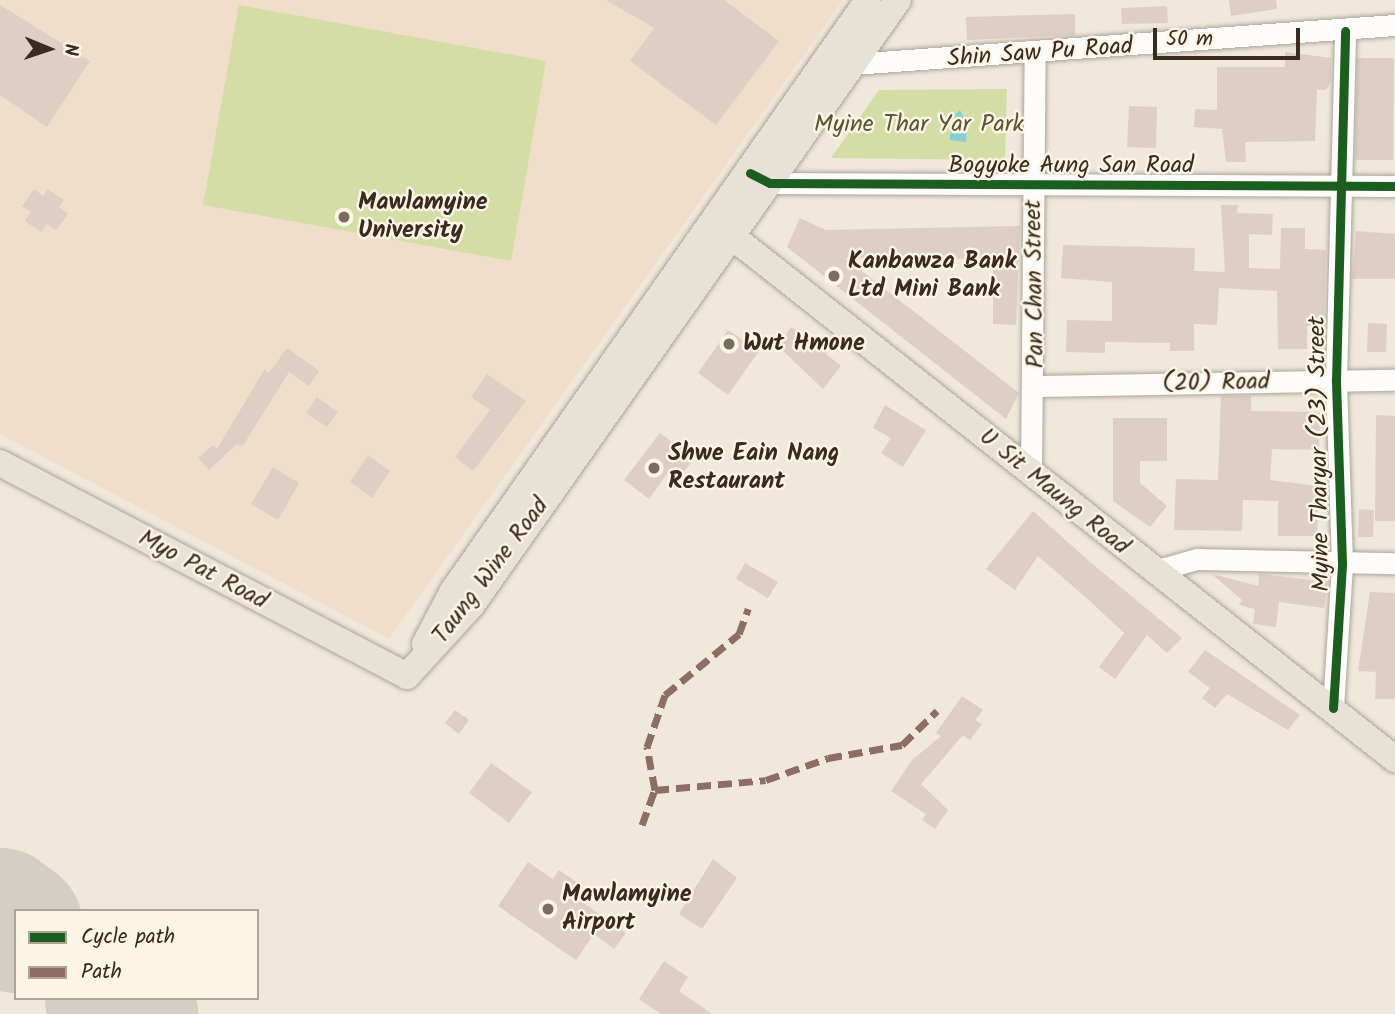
<!DOCTYPE html>
<style>
body{margin:0}
#map{position:relative;width:1395px;height:1014px;overflow:hidden;background:#efe8db;font-family:Kalam,sans-serif}
div>[style]{position:absolute}
.built>*{inset:0;background:#f0deca}
.green>*{inset:0;background:#d3dda5}
.water>*{inset:0;background:#86d0d3}
.runway>*{height:133px;margin:-66.5px;padding:0 66.5px;transform-origin:66.5px;border-radius:66.5px;background:#d3cec6}
.building>*{inset:0;background:#dfcec6}
.roads{filter:drop-shadow(0 0 2px #aba49b) drop-shadow(0 0 2px #aba49b)}
.minor>*{height:21px;margin:-10.5px;padding:0 10.5px;transform-origin:10.5px;border-radius:10.5px;background:#fdfcfa}
.major>*{height:26px;margin:-13px;padding:0 13px;transform-origin:13px;border-radius:13px;background:#e8e2d6}
.quiet>*{height:7px;margin-top:-3.5px;transform-origin:0;background:repeating-linear-gradient(90deg,#8d6e63 0 14px,transparent 0 21px)}
.cycleway>*{height:9px;margin:-4.5px;padding:0 4.5px;transform-origin:4.5px;border-radius:4.5px;background:#1b5e20}
.dots>*{width:19px;height:19px;translate:-50% -50%;box-sizing:border-box;border:4px solid #fcf5e5;border-radius:50%}
span{translate:-50% -50%;white-space:nowrap;text-align:center;line-height:1.15;-webkit-text-stroke:5px #fcf5e5;paint-order:stroke}
.street-label{font-size:24px;color:#3b2a1e}
.park-label{font-size:24px;color:#5b5434}
.poi-label{font-size:24px;color:#3b2a1e;font-weight:700}
.left{translate:0 -50%;text-align:left}
.legend{position:absolute;left:14px;top:909px;width:245px;height:91px;box-sizing:border-box;background:#fcf5e5;border:2px solid #afa495;margin:0;padding:9px 12px;list-style:none;font-size:21px;color:#3b2a1e}
.legend li{display:flex;align-items:center;gap:14px;height:35px}
.legend b{width:35px;border:2px solid #afa495}
.north{position:absolute;left:14px;top:14px;width:70px;height:70px;-webkit-text-stroke:5px #fcf5e5;paint-order:stroke;rotate:92deg;font-size:19px;font-weight:700;line-height:28px;text-align:center;color:#3b2a1e}
.north::after{content:'';display:block;margin:auto;width:24px;height:32px;background:#3b2a1e;clip-path:polygon(50% 0,100% 100%,50% 72%,0 100%)}
.scale{position:absolute;left:1153px;top:28px;width:147px;height:32px;box-sizing:border-box;border:4px solid #3b2a1e;border-top:0;padding-left:9px;font-size:21px;line-height:24px;white-space:nowrap;color:#3b2a1e;-webkit-text-stroke:5px #fcf5e5;paint-order:stroke}
</style>
<div id="map">
<div class="built">
<div style="clip-path:polygon(0 0,843px 0,389px 639px,0 434px)"></div>
</div>
<div class="green">
<div style="clip-path:polygon(239px 5px,546px 61px,511px 261px,203px 205px)"></div>
<div style="clip-path:polygon(1007px 89px,1005px 160px,831px 158px,879px 90px)"></div>
</div>
<div class="water">
<div style="clip-path:polygon(960px 110px,967px 124px,966px 142px,950px 140px,951px 118px)"></div>
</div>
<div class="runway">
<div style="left:0;top:914px;width:20px;rotate:37deg"></div>
<div style="left:111px;top:998px;width:26px;rotate:39deg"></div>
</div>
<div class="building">
<div style="clip-path:polygon(606px 0,724px 0,779px 41px,716px 125px,630px 61px,654px 28px)"></div>
<div style="clip-path:polygon(1229px 0,1276px 0,1277px 9px,1231px 16px)"></div>
<div style="clip-path:polygon(0 5px,90px 61px,47px 127px,0 95px)"></div>
<div style="clip-path:polygon(1167px 6px,1168px 23px,1122px 24px,1121px 8px)"></div>
<div style="clip-path:polygon(1075px 14px,1075px 35px,967px 40px,966px 17px)"></div>
<div style="clip-path:polygon(1285px 52px,1331px 58px,1331px 81px,1326px 90px,1317px 90px,1315px 141px,1245px 142px,1246px 162px,1226px 162px,1222px 129px,1194px 127px,1195px 109px,1217px 110px,1217px 67px,1285px 67px)"></div>
<div style="clip-path:polygon(1357px 58px,1394px 58px,1393px 160px,1355px 160px)"></div>
<div style="clip-path:polygon(1129px 106px,1157px 107px,1156px 148px,1127px 147px)"></div>
<div style="clip-path:polygon(34px 189px,43px 196px,48px 189px,64px 200px,59px 207px,68px 214px,56px 230px,47px 224px,41px 232px,25px 221px,31px 212px,22px 206px)"></div>
<div style="clip-path:polygon(1221px 205px,1238px 205px,1237px 213px,1273px 214px,1272px 235px,1249px 234px,1249px 268px,1280px 269px,1281px 228px,1305px 228px,1305px 249px,1326px 250px,1324px 326px,1307px 326px,1307px 349px,1278px 349px,1277px 291px,1219px 288px,1217px 325px,1194px 324px,1194px 351px,1170px 351px,1170px 343px,1105px 342px,1105px 353px,1066px 352px,1067px 320px,1112px 321px,1112px 282px,1061px 278px,1063px 245px,1195px 248px,1194px 271px,1225px 272px)"></div>
<div style="clip-path:polygon(800px 218px,826px 230px,1020px 226px,1016px 325px,993px 324px,993px 259px,845px 258px,1019px 393px,1006px 419px,787px 247px)"></div>
<div style="clip-path:polygon(1356px 231px,1395px 234px,1395px 279px,1352px 279px)"></div>
<div style="clip-path:polygon(1368px 323px,1387px 324px,1386px 352px,1367px 352px)"></div>
<div style="clip-path:polygon(791px 327px,830px 348px,826px 354px,841px 366px,823px 389px,778px 346px)"></div>
<div style="clip-path:polygon(728px 330px,759px 351px,728px 395px,698px 373px)"></div>
<div style="clip-path:polygon(287px 348px,319px 371px,309px 386px,289px 372px,242px 447px,237px 444px,209px 470px,198px 458px,213px 445px,217px 449px,264px 370px,269px 373px)"></div>
<div style="clip-path:polygon(487px 374px,526px 401px,473px 471px,455px 457px,490px 410px,471px 397px)"></div>
<div style="clip-path:polygon(1221px 396px,1251px 396px,1251px 411px,1320px 412px,1319px 450px,1272px 449px,1270px 480px,1319px 486px,1317px 536px,1278px 536px,1278px 501px,1243px 500px,1242px 531px,1174px 530px,1176px 479px,1218px 480px)"></div>
<div style="clip-path:polygon(317px 397px,338px 412px,327px 427px,306px 413px)"></div>
<div style="clip-path:polygon(885px 405px,926px 430px,903px 467px,881px 453px,891px 438px,873px 428px)"></div>
<div style="clip-path:polygon(1376px 415px,1395px 416px,1395px 521px,1375px 521px)"></div>
<div style="clip-path:polygon(1113px 418px,1167px 418px,1167px 461px,1140px 461px,1140px 483px,1167px 506px,1150px 527px,1113px 501px)"></div>
<div style="clip-path:polygon(660px 433px,694px 459px,680px 476px,671px 468px,649px 499px,624px 480px)"></div>
<div style="clip-path:polygon(368px 455px,390px 471px,372px 498px,350px 482px)"></div>
<div style="clip-path:polygon(273px 467px,299px 483px,278px 520px,251px 504px)"></div>
<div style="clip-path:polygon(1359px 509px,1374px 510px,1373px 537px,1358px 537px)"></div>
<div style="clip-path:polygon(1033px 511px,1089px 561px,1182px 638px,1167px 653px,1147px 635px,1115px 679px,1099px 667px,1124px 633px,1091px 602px,1038px 556px,1015px 590px,986px 569px)"></div>
<div style="clip-path:polygon(745px 563px,778px 582px,768px 598px,736px 579px)"></div>
<div style="clip-path:polygon(1212px 574px,1258px 586px,1259px 574px,1328px 582px,1324px 608px,1279px 602px,1276px 627px,1253px 624px,1255px 609px,1239px 605px,1242px 600px)"></div>
<div style="clip-path:polygon(1370px 592px,1395px 593px,1395px 699px,1375px 699px,1376px 672px,1358px 671px)"></div>
<div style="clip-path:polygon(1205px 650px,1300px 715px,1288px 730px,1227px 694px,1215px 708px,1202px 698px,1210px 688px,1188px 672px)"></div>
<div style="clip-path:polygon(962px 696px,983px 710px,975px 720px,982px 724px,970px 740px,963px 735px,921px 784px,948px 810px,935px 829px,922px 820px,926px 814px,891px 791px,912px 760px,941px 736px,936px 733px)"></div>
<div style="clip-path:polygon(455px 710px,469px 720px,459px 734px,445px 723px)"></div>
<div style="clip-path:polygon(491px 763px,532px 792px,509px 823px,469px 793px)"></div>
<div style="clip-path:polygon(713px 859px,737px 878px,702px 929px,679px 914px)"></div>
<div style="clip-path:polygon(528px 862px,553px 879px,559px 870px,579px 884px,571px 894px,626px 933px,614px 949px,594px 934px,576px 960px,498px 906px)"></div>
<div style="clip-path:polygon(664px 961px,688px 977px,679px 991px,712px 1014px,661px 1014px,639px 999px)"></div>
</div>
<div class="roads">
<div class="minor">
<div style="left:852px;top:64px;width:544px;rotate:-4.11deg"></div>
<div style="left:758px;top:177px;width:13px;rotate:27deg"></div>
<div style="left:770px;top:183px;width:625px;rotate:0.28deg"></div>
<div style="left:1036px;top:386px;width:359px;rotate:-1deg"></div>
<div style="left:1031px;top:473px;width:420px;rotate:-89.5deg"></div>
<div style="left:1154px;top:571px;width:45px;rotate:-15.6deg"></div>
<div style="left:1197px;top:559px;width:198px;rotate:1.2deg"></div>
<div style="left:1333px;top:708px;width:145px;rotate:-86.4deg"></div>
<div style="left:1342px;top:563px;width:183px;rotate:-91.9deg"></div>
<div style="left:1336px;top:380px;width:349px;rotate:-88.5deg"></div>
</div>
<div class="major">
<div style="left:715px;top:223px;width:866px;rotate:38.25deg"></div>
<div style="left:0;top:463px;width:459px;rotate:27.6deg"></div>
<div style="left:425px;top:644px;width:60px;rotate:-62.2deg"></div>
<div style="left:453px;top:591px;width:722px;rotate:-54.92deg"></div>
<div style="left:407px;top:676px;width:95px;rotate:-47.6deg"></div>
<div style="left:471px;top:606px;width:741px;rotate:-54.83deg"></div>
</div>
</div>
<div class="quiet">
<div style="left:655px;top:790px;width:44px;rotate:-100.5deg"></div>
<div style="left:647px;top:747px;width:55px;rotate:-70.9deg"></div>
<div style="left:665px;top:695px;width:96px;rotate:-39.5deg"></div>
<div style="left:739px;top:634px;width:27px;rotate:-70deg"></div>
<div style="left:642px;top:825px;width:37px;rotate:-70deg"></div>
<div style="left:655px;top:790px;width:111px;rotate:-5.1deg"></div>
<div style="left:766px;top:780px;width:66px;rotate:-19.5deg"></div>
<div style="left:828px;top:758px;width:75px;rotate:-10deg"></div>
<div style="left:902px;top:745px;width:49px;rotate:-44.2deg"></div>
</div>
<div class="cycleway">
<div style="left:750px;top:173px;width:22px;rotate:27deg"></div>
<div style="left:770px;top:183px;width:625px;rotate:0.28deg"></div>
<div style="left:1333px;top:708px;width:145px;rotate:-86.4deg"></div>
<div style="left:1342px;top:563px;width:183px;rotate:-91.9deg"></div>
<div style="left:1336px;top:380px;width:349px;rotate:-88.5deg"></div>
</div>
<div class="dots">
<div style="left:344px;top:217px;background:#7a6c60"></div>
<div style="left:834px;top:276px;background:#7a6c60"></div>
<div style="left:729px;top:344px;background:#7a6c60"></div>
<div style="left:654px;top:468px;background:#7a6c60"></div>
<div style="left:548px;top:909px;background:#7a6c60"></div>
</div>
<div class="street-label">
<span style="left:1040px;top:53px;rotate:-4deg">Shin Saw Pu Road</span>
<span style="left:1071px;top:166px">Bogyoke Aung San Road</span>
<span style="left:1035px;top:284px;rotate:-91deg">Pan Chan Street</span>
<span style="left:1216px;top:383px;rotate:-1deg">(20) Road</span>
<span style="left:1320px;top:454px;rotate:-91deg">Myine Tharyar (23) Street</span>
<span style="left:1054px;top:492px;rotate:39deg">U Sit Maung Road</span>
<span style="left:203px;top:570px;rotate:28deg">Myo Pat Road</span>
<span style="left:491px;top:571px;rotate:-53deg">Taung Wine Road</span>
</div>
<div class="park-label">
<span style="left:919px;top:125px">Myine Thar Yar Park</span>
</div>
<div class="poi-label">
<span class="left" style="left:358px;top:217px">Mawlamyine<br>University</span>
<span class="left" style="left:848px;top:276px">Kanbawza Bank<br>Ltd Mini Bank</span>
<span class="left" style="left:743px;top:344px">Wut Hmone</span>
<span class="left" style="left:668px;top:468px">Shwe Eain Nang<br>Restaurant</span>
<span class="left" style="left:562px;top:909px">Mawlamyine<br>Airport</span>
</div>
<ul class="legend">
<li><b style="height:9px;background:#1b5e20"></b>Cycle path</li>
<li><b style="height:9px;background:#8d6e63"></b>Path</li>
</ul>
<div class="north">N</div>
<div class="scale">50 m</div>
</div>
